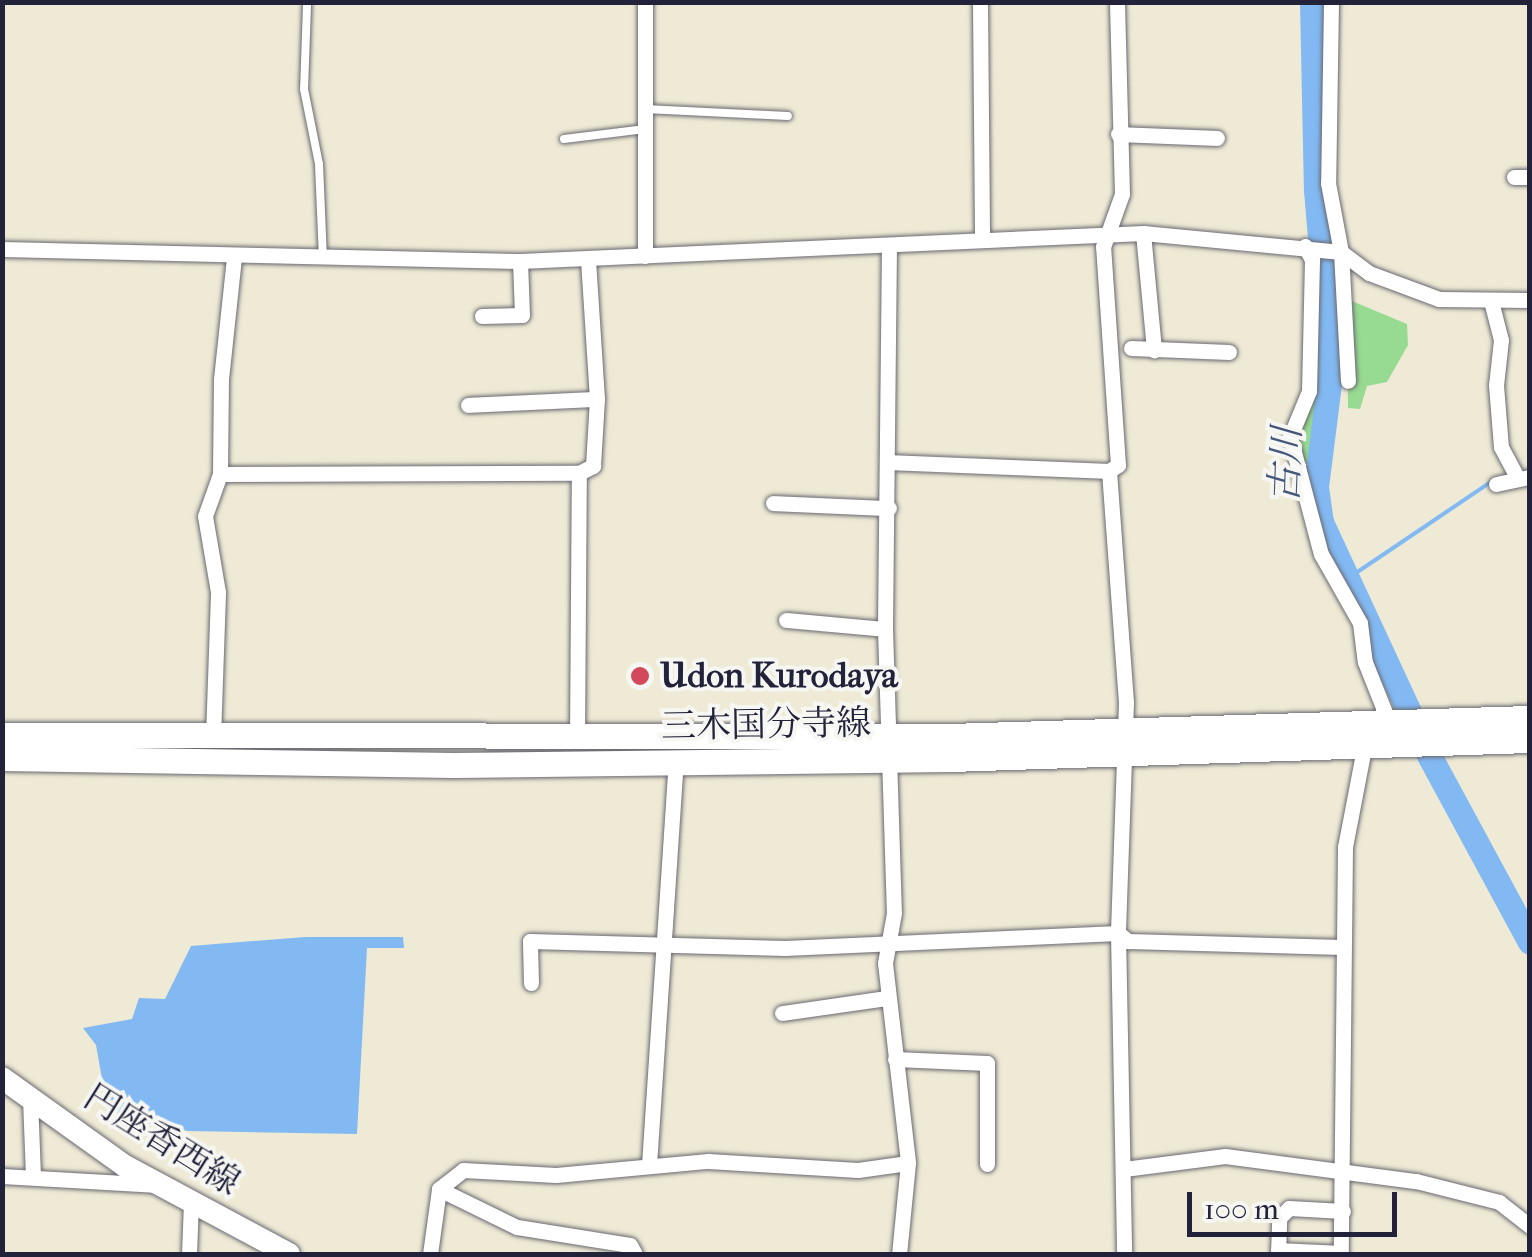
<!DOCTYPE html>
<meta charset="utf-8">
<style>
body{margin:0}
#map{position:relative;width:1532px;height:1257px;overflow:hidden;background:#eeead5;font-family:"IM FELL French Canon","Noto Serif JP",serif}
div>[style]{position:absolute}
.green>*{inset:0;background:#97da91}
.water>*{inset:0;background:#82b9f2}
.stream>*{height:4px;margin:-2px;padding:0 2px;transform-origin:2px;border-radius:2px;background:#82b9f2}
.river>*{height:25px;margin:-12.5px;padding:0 12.5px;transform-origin:12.5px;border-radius:12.5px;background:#82b9f2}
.roads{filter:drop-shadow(0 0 2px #696871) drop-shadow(0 0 2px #696871)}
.lane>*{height:8px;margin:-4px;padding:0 4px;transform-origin:4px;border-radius:4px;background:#fff}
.street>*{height:15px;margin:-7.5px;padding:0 7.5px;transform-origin:7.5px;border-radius:7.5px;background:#fff}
.secondary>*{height:22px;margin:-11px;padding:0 11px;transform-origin:11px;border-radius:11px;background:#fff}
.primary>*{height:25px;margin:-12.5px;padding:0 12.5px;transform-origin:12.5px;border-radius:12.5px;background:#fff}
.dots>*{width:28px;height:28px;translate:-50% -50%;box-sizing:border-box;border:5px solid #f6f6f2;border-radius:50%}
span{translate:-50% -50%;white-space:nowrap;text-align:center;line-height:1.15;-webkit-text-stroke:8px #f6f6f2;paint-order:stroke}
.poi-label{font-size:35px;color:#22223b;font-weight:700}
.left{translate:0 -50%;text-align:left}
.street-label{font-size:35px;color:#22223b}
.water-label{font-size:38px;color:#44577b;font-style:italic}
.frame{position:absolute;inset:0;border:5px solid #22223b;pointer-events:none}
.scale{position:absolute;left:1187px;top:1192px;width:210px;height:45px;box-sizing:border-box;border:5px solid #22223b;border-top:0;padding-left:12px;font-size:30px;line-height:35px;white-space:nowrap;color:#22223b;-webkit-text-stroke:8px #f6f6f2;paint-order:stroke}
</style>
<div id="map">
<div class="green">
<div style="clip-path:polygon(1347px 299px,1407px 324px,1408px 345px,1387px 382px,1367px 386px,1360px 409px,1348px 408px)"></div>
<div style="clip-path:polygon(1316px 307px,1327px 380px,1310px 468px,1300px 467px,1296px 426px)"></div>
</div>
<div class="water">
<div style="clip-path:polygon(305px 937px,403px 937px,404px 948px,367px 948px,357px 1134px,188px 1131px,130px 1120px,107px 1107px,96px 1045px,83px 1028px,132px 1019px,139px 998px,165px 999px,191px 946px)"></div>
</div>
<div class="stream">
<div style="left:1347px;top:579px;width:174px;rotate:-34deg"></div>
</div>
<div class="river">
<div style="left:1312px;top:2px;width:188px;rotate:88.8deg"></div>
<div style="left:1316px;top:190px;width:179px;rotate:85.2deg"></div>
<div style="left:1331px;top:368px;width:120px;rotate:97.2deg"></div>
<div style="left:1316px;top:487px;width:35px;rotate:82deg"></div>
<div style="left:1321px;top:522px;width:259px;rotate:65.1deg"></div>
<div style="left:1430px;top:757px;width:210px;rotate:61.6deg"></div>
</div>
<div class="roads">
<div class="lane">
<div style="left:307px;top:5px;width:84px;rotate:92deg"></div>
<div style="left:304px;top:89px;width:76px;rotate:78.7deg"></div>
<div style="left:319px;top:164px;width:94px;rotate:87.6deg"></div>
<div style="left:645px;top:109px;width:143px;rotate:2.8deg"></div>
<div style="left:564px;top:139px;width:82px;rotate:-7deg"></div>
</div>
<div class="street">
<div style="left:980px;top:2px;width:238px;rotate:89.5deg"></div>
<div style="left:1331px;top:2px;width:181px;rotate:90.9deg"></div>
<div style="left:1328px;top:183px;width:70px;rotate:79.3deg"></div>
<div style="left:1341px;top:252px;width:129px;rotate:86.9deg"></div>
<div style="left:1118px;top:134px;width:99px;rotate:2.3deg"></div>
<div style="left:1514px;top:177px;width:16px"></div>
<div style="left:1143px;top:233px;width:118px;rotate:84.6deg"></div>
<div style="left:889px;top:245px;width:384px;rotate:90.6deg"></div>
<div style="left:885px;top:629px;width:284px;rotate:88.2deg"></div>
<div style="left:894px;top:913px;width:51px;rotate:100.2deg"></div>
<div style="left:885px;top:963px;width:201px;rotate:83.4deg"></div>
<div style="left:908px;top:1163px;width:91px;rotate:95.6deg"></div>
<div style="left:1305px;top:246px;width:16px;rotate:63deg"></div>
<div style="left:1312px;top:260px;width:131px;rotate:91.3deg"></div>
<div style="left:1309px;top:391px;width:50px;rotate:112.4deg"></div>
<div style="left:1290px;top:437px;width:121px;rotate:75.2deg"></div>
<div style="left:1321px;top:554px;width:79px;rotate:60.5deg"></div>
<div style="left:1360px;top:623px;width:39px;rotate:83deg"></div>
<div style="left:1365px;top:662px;width:52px;rotate:68.4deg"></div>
<div style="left:1384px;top:710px;width:38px;rotate:120deg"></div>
<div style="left:1365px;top:743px;width:106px;rotate:100.9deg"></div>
<div style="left:1345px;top:847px;width:407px;rotate:90.6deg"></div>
<div style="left:2px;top:249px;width:518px;rotate:1.33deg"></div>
<div style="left:520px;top:261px;width:624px;rotate:-2.57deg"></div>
<div style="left:1143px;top:233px;width:199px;rotate:5.5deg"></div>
<div style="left:1341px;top:252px;width:35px;rotate:37deg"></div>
<div style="left:1369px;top:273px;width:75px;rotate:20.4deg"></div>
<div style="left:1439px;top:299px;width:91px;rotate:0.6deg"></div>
<div style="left:645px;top:256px;width:254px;rotate:-90deg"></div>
<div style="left:1491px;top:301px;width:40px;rotate:75.6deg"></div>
<div style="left:1501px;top:340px;width:45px;rotate:96.3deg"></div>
<div style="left:1496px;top:385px;width:62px;rotate:85.4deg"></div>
<div style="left:1501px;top:447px;width:34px;rotate:62deg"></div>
<div style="left:482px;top:316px;width:40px;rotate:-1.4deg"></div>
<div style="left:522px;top:315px;width:54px;rotate:-92.1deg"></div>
<div style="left:1131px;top:348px;width:98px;rotate:2.3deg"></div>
<div style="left:468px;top:405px;width:129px;rotate:-2.7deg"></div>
<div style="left:888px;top:462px;width:221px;rotate:2.3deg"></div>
<div style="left:1109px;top:471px;width:232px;rotate:85.8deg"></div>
<div style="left:1126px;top:702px;width:231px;rotate:92deg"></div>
<div style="left:1118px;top:933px;width:321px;rotate:88.9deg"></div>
<div style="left:1109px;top:471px;width:11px;rotate:-34deg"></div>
<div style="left:1118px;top:465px;width:219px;rotate:-93.9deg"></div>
<div style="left:1103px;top:247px;width:56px;rotate:-70.3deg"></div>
<div style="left:1122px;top:194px;width:192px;rotate:-91.5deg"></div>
<div style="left:220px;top:474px;width:95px;rotate:-89.4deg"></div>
<div style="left:221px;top:379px;width:123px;rotate:-83.9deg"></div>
<div style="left:1496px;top:484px;width:35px;rotate:-12deg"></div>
<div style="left:773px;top:503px;width:116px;rotate:2.5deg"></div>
<div style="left:786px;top:620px;width:99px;rotate:5.2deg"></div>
<div style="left:213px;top:737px;width:145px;rotate:-88deg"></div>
<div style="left:218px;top:592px;width:77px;rotate:-99.7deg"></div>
<div style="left:205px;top:516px;width:45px;rotate:-70.3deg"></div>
<div style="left:220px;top:474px;width:359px;rotate:-0.2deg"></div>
<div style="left:579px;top:473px;width:16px;rotate:-27deg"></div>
<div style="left:593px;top:466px;width:67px;rotate:-86.6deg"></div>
<div style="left:597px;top:399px;width:141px;rotate:-93.7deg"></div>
<div style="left:577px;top:739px;width:266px;rotate:-89.6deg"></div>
<div style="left:531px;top:983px;width:42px;rotate:-91.4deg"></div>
<div style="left:530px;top:941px;width:255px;rotate:1.6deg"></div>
<div style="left:785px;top:948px;width:333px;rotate:-2.6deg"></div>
<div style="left:1118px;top:933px;width:13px;rotate:39deg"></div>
<div style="left:1128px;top:941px;width:215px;rotate:1.6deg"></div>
<div style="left:782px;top:1013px;width:105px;rotate:-8.2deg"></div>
<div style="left:895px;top:1059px;width:92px;rotate:2.5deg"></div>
<div style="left:987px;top:1063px;width:101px;rotate:90deg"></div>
<div style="left:30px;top:1098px;width:78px;rotate:87.8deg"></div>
<div style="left:649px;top:1165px;width:404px;rotate:-86.2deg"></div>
<div style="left:1124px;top:1169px;width:102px;rotate:-7.3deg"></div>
<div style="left:1225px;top:1156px;width:193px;rotate:7.5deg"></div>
<div style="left:1416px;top:1181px;width:86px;rotate:14.2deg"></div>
<div style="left:1499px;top:1202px;width:39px;rotate:38deg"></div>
<div style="left:2px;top:1176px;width:156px;rotate:3.3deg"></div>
<div style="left:439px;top:1189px;width:87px;rotate:26deg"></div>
<div style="left:517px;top:1227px;width:114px;rotate:9.1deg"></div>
<div style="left:630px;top:1245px;width:10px;rotate:61deg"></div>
<div style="left:1278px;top:1250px;width:63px;rotate:2.7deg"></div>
<div style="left:189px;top:1254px;width:51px;rotate:-87.8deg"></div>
<div style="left:430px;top:1254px;width:66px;rotate:-82.1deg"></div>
<div style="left:439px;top:1189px;width:31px;rotate:-38deg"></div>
<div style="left:463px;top:1170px;width:93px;rotate:3.1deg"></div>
<div style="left:556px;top:1175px;width:153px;rotate:-5.3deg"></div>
<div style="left:708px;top:1161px;width:150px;rotate:3.4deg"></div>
<div style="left:858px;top:1170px;width:50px;rotate:-8deg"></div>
<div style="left:1278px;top:1254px;width:36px;rotate:-88deg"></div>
<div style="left:1279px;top:1218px;width:14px;rotate:-45deg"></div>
<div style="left:1289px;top:1208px;width:54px;rotate:3.2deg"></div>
</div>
<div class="secondary">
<div style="left:2px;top:1078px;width:151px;rotate:35.6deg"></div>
<div style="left:125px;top:1166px;width:186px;rotate:28.2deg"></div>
</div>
<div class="primary">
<div style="left:2px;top:735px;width:948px;rotate:0.06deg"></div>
<div style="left:950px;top:736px;width:580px;rotate:-1.78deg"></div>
<div style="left:2px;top:758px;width:451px;rotate:0.9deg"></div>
<div style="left:453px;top:765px;width:497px;rotate:-0.7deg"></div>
<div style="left:950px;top:759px;width:580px;rotate:-1.88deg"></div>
</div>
</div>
<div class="dots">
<div style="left:640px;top:676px;background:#d1495b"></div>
</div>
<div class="poi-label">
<span class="left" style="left:660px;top:676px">Udon Kurodaya</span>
</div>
<div class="street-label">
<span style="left:766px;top:725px;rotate:-1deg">三木国分寺線</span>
<span style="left:162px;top:1140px;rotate:32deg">円座香西線</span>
</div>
<div class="water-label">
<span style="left:1286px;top:465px;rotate:-88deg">古川</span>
</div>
<div class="frame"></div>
<div class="scale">100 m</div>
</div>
